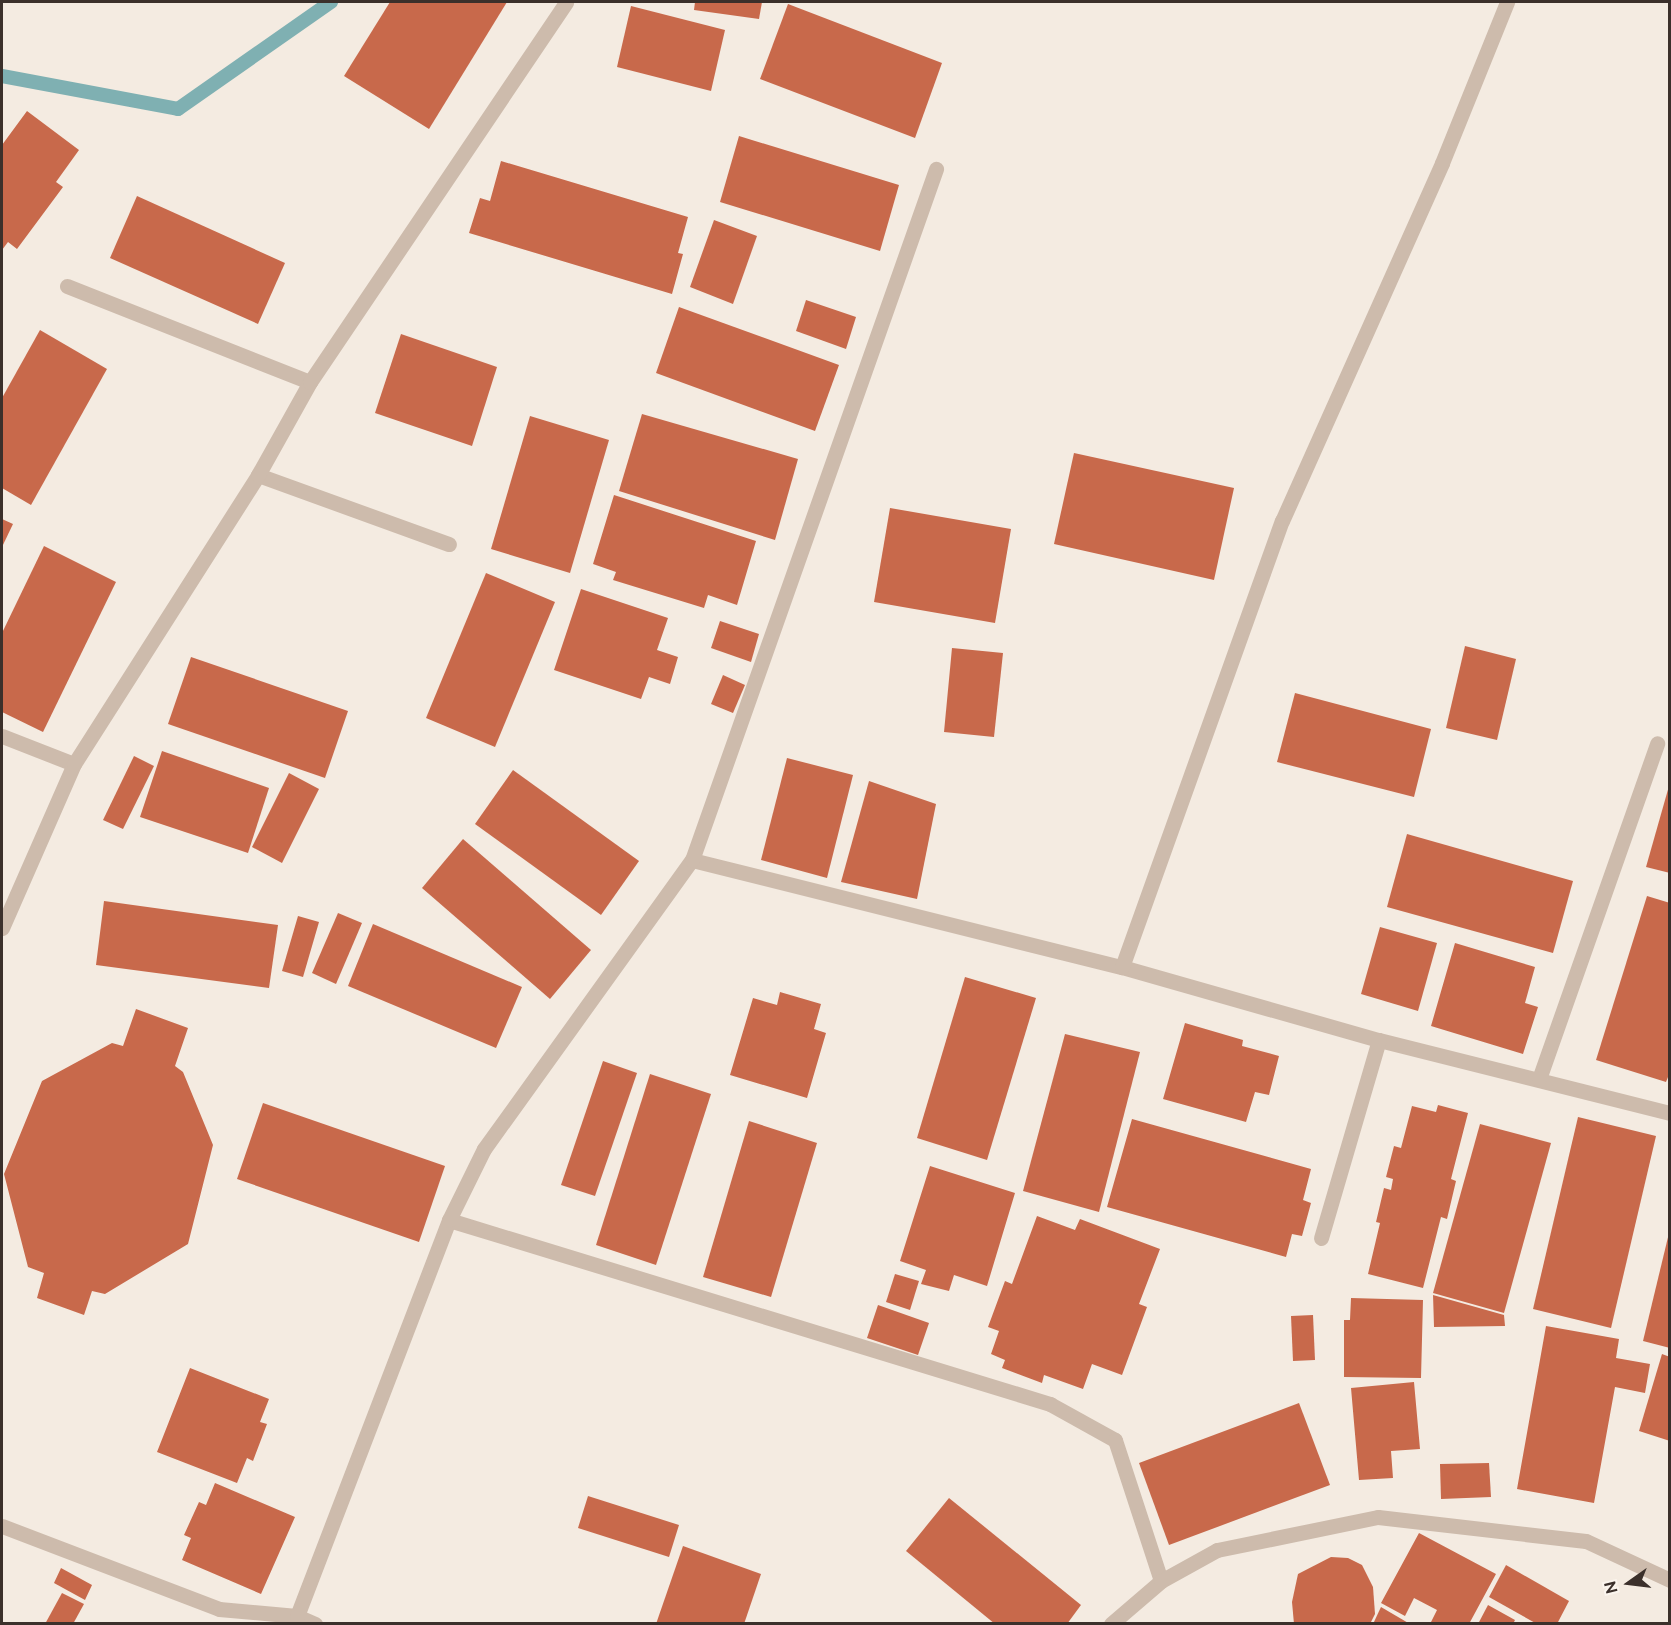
<!DOCTYPE html>
<style>
body{margin:0}
#map{position:relative;width:1671px;height:1625px;overflow:hidden;background:#f4ebe1;font-family:Raleway,sans-serif}
div>[style]{position:absolute}
.stream>*{height:14px;margin:-7px;padding:0 7px;transform-origin:7px;border-radius:7px;background:#7fb0b2}
.building>*{inset:0;background:#c8694b}
.street>*{height:15px;margin:-7.5px;padding:0 7.5px;transform-origin:7.5px;border-radius:7.5px;background:#cdbbac}
span{translate:-50% -50%;white-space:nowrap;text-align:center;line-height:1.15;-webkit-text-stroke:5px #fbf5ee;paint-order:stroke}
.frame{position:absolute;inset:0;border:3px solid #3b302b;pointer-events:none}
.north{position:absolute;left:1599px;top:1553px;width:60px;height:60px;-webkit-text-stroke:4px #fbf5ee;paint-order:stroke;rotate:256deg;font-size:16px;font-weight:700;line-height:24px;text-align:center;color:#3b302b}
.north::after{content:'';display:block;margin:auto;width:21px;height:27px;background:#3b302b;clip-path:polygon(50% 0,100% 100%,50% 72%,0 100%)}
</style>
<div id="map">
<div class="stream">
<div style="left:2px;top:76px;width:179px;rotate:10.6deg"></div>
<div style="left:178px;top:109px;width:187px;rotate:-35deg"></div>
</div>
<div class="building">
<div style="clip-path:polygon(390px 2px,507px 2px,429px 129px,344px 76px)"></div>
<div style="clip-path:polygon(695px 2px,762px 2px,759px 19px,694px 10px)"></div>
<div style="clip-path:polygon(788px 4px,942px 63px,915px 138px,760px 79px)"></div>
<div style="clip-path:polygon(631px 6px,725px 30px,711px 91px,617px 67px)"></div>
<div style="clip-path:polygon(27px 111px,79px 150px,56px 182px,63px 187px,17px 249px,8px 242px,2px 250px,2px 145px)"></div>
<div style="clip-path:polygon(739px 136px,899px 185px,880px 251px,720px 202px)"></div>
<div style="clip-path:polygon(501px 161px,688px 217px,678px 253px,683px 254px,672px 294px,469px 233px,480px 198px,490px 201px)"></div>
<div style="clip-path:polygon(137px 196px,285px 263px,258px 324px,110px 258px)"></div>
<div style="clip-path:polygon(714px 220px,757px 236px,733px 304px,690px 287px)"></div>
<div style="clip-path:polygon(806px 300px,856px 317px,846px 349px,796px 331px)"></div>
<div style="clip-path:polygon(679px 307px,839px 365px,815px 431px,656px 373px)"></div>
<div style="clip-path:polygon(40px 330px,107px 369px,31px 505px,2px 488px,2px 398px)"></div>
<div style="clip-path:polygon(401px 334px,497px 367px,472px 446px,375px 413px)"></div>
<div style="clip-path:polygon(642px 414px,798px 459px,775px 540px,619px 491px)"></div>
<div style="clip-path:polygon(530px 416px,609px 440px,570px 573px,491px 549px)"></div>
<div style="clip-path:polygon(1074px 453px,1234px 488px,1214px 580px,1054px 544px)"></div>
<div style="clip-path:polygon(614px 495px,756px 541px,737px 605px,708px 595px,704px 608px,613px 580px,616px 572px,593px 564px)"></div>
<div style="clip-path:polygon(890px 508px,1011px 529px,995px 623px,874px 602px)"></div>
<div style="clip-path:polygon(2px 519px,13px 524px,2px 547px)"></div>
<div style="clip-path:polygon(44px 546px,116px 582px,43px 732px,2px 712px,2px 633px)"></div>
<div style="clip-path:polygon(486px 573px,555px 602px,495px 747px,426px 718px)"></div>
<div style="clip-path:polygon(581px 589px,668px 618px,657px 650px,678px 657px,670px 684px,649px 677px,641px 699px,554px 670px)"></div>
<div style="clip-path:polygon(720px 621px,759px 634px,751px 662px,711px 648px)"></div>
<div style="clip-path:polygon(1465px 646px,1516px 659px,1497px 740px,1446px 728px)"></div>
<div style="clip-path:polygon(952px 648px,1003px 653px,994px 737px,944px 732px)"></div>
<div style="clip-path:polygon(191px 657px,348px 711px,325px 778px,168px 724px)"></div>
<div style="clip-path:polygon(723px 675px,745px 685px,733px 713px,711px 704px)"></div>
<div style="clip-path:polygon(1295px 693px,1431px 729px,1414px 797px,1277px 762px)"></div>
<div style="clip-path:polygon(162px 751px,269px 788px,248px 853px,140px 817px)"></div>
<div style="clip-path:polygon(134px 756px,154px 766px,123px 829px,103px 820px)"></div>
<div style="clip-path:polygon(787px 758px,853px 775px,827px 878px,761px 860px)"></div>
<div style="clip-path:polygon(513px 770px,639px 861px,601px 915px,475px 824px)"></div>
<div style="clip-path:polygon(289px 773px,319px 789px,282px 863px,252px 847px)"></div>
<div style="clip-path:polygon(869px 781px,936px 804px,917px 899px,841px 882px)"></div>
<div style="clip-path:polygon(1669px 786px,1670px 786px,1670px 873px,1646px 867px)"></div>
<div style="clip-path:polygon(1407px 834px,1573px 881px,1553px 953px,1387px 907px)"></div>
<div style="clip-path:polygon(463px 839px,591px 950px,550px 999px,422px 888px)"></div>
<div style="clip-path:polygon(1647px 896px,1670px 903px,1670px 1072px,1666px 1082px,1596px 1060px)"></div>
<div style="clip-path:polygon(104px 901px,278px 925px,269px 988px,96px 965px)"></div>
<div style="clip-path:polygon(338px 913px,362px 923px,336px 984px,312px 973px)"></div>
<div style="clip-path:polygon(298px 916px,319px 922px,303px 977px,282px 971px)"></div>
<div style="clip-path:polygon(373px 924px,522px 987px,496px 1048px,348px 986px)"></div>
<div style="clip-path:polygon(1380px 927px,1437px 943px,1418px 1011px,1361px 994px)"></div>
<div style="clip-path:polygon(1455px 943px,1535px 967px,1525px 1003px,1538px 1007px,1523px 1054px,1431px 1026px)"></div>
<div style="clip-path:polygon(965px 977px,1036px 998px,987px 1160px,917px 1138px)"></div>
<div style="clip-path:polygon(780px 992px,821px 1004px,814px 1029px,826px 1033px,807px 1098px,730px 1075px,753px 998px,777px 1005px)"></div>
<div style="clip-path:polygon(136px 1009px,188px 1028px,175px 1066px,183px 1072px,213px 1145px,188px 1244px,105px 1294px,92px 1291px,84px 1315px,37px 1298px,44px 1273px,28px 1267px,4px 1174px,42px 1081px,112px 1043px,123px 1046px)"></div>
<div style="clip-path:polygon(1185px 1023px,1243px 1040px,1242px 1046px,1279px 1056px,1269px 1095px,1255px 1092px,1246px 1122px,1163px 1099px)"></div>
<div style="clip-path:polygon(1065px 1034px,1140px 1052px,1099px 1212px,1023px 1191px)"></div>
<div style="clip-path:polygon(603px 1061px,637px 1073px,595px 1196px,561px 1185px)"></div>
<div style="clip-path:polygon(650px 1074px,711px 1094px,656px 1265px,596px 1245px)"></div>
<div style="clip-path:polygon(263px 1103px,445px 1166px,419px 1242px,237px 1179px)"></div>
<div style="clip-path:polygon(1438px 1105px,1468px 1113px,1451px 1179px,1456px 1181px,1447px 1219px,1441px 1217px,1423px 1288px,1368px 1274px,1380px 1223px,1376px 1222px,1384px 1188px,1391px 1190px,1393px 1179px,1386px 1177px,1394px 1146px,1401px 1148px,1412px 1106px,1436px 1112px)"></div>
<div style="clip-path:polygon(1578px 1117px,1656px 1136px,1611px 1328px,1533px 1309px)"></div>
<div style="clip-path:polygon(1132px 1119px,1311px 1169px,1303px 1200px,1311px 1203px,1302px 1236px,1292px 1234px,1286px 1257px,1107px 1207px)"></div>
<div style="clip-path:polygon(749px 1121px,817px 1143px,771px 1297px,703px 1277px)"></div>
<div style="clip-path:polygon(1480px 1124px,1551px 1143px,1504px 1313px,1433px 1293px)"></div>
<div style="clip-path:polygon(930px 1166px,1015px 1193px,987px 1286px,954px 1275px,949px 1291px,921px 1284px,926px 1270px,900px 1261px)"></div>
<div style="clip-path:polygon(1037px 1216px,1075px 1230px,1080px 1219px,1160px 1249px,1139px 1304px,1147px 1307px,1122px 1375px,1092px 1364px,1083px 1389px,1044px 1375px,1042px 1383px,1002px 1368px,1005px 1360px,991px 1354px,999px 1331px,988px 1327px,1005px 1281px,1012px 1284px)"></div>
<div style="clip-path:polygon(1669px 1233px,1670px 1233px,1670px 1348px,1643px 1341px)"></div>
<div style="clip-path:polygon(895px 1274px,919px 1281px,910px 1310px,886px 1302px)"></div>
<div style="clip-path:polygon(1433px 1295px,1504px 1315px,1505px 1326px,1434px 1327px)"></div>
<div style="clip-path:polygon(1351px 1298px,1423px 1300px,1421px 1378px,1344px 1377px,1344px 1320px,1350px 1320px)"></div>
<div style="clip-path:polygon(878px 1305px,929px 1323px,918px 1355px,867px 1338px)"></div>
<div style="clip-path:polygon(1313px 1315px,1315px 1360px,1293px 1361px,1291px 1316px)"></div>
<div style="clip-path:polygon(1546px 1326px,1619px 1339px,1616px 1358px,1650px 1364px,1645px 1393px,1615px 1387px,1594px 1503px,1517px 1489px)"></div>
<div style="clip-path:polygon(1662px 1354px,1670px 1357px,1670px 1441px,1639px 1431px)"></div>
<div style="clip-path:polygon(190px 1368px,269px 1399px,260px 1422px,267px 1424px,253px 1461px,247px 1458px,237px 1483px,157px 1452px)"></div>
<div style="clip-path:polygon(1414px 1382px,1420px 1449px,1391px 1451px,1393px 1478px,1359px 1480px,1351px 1388px)"></div>
<div style="clip-path:polygon(1299px 1403px,1330px 1485px,1169px 1545px,1139px 1463px)"></div>
<div style="clip-path:polygon(1489px 1463px,1491px 1497px,1441px 1499px,1440px 1464px)"></div>
<div style="clip-path:polygon(215px 1483px,295px 1517px,261px 1594px,182px 1560px,191px 1538px,184px 1535px,199px 1502px,206px 1505px)"></div>
<div style="clip-path:polygon(588px 1496px,679px 1525px,669px 1557px,578px 1528px)"></div>
<div style="clip-path:polygon(949px 1498px,1081px 1605px,1067px 1624px,995px 1624px,906px 1551px)"></div>
<div style="clip-path:polygon(1419px 1533px,1496px 1574px,1469px 1624px,1430px 1624px,1437px 1610px,1414px 1598px,1405px 1616px,1381px 1603px)"></div>
<div style="clip-path:polygon(683px 1546px,761px 1574px,744px 1624px,656px 1624px)"></div>
<div style="clip-path:polygon(1331px 1557px,1348px 1558px,1362px 1565px,1373px 1587px,1375px 1614px,1370px 1624px,1294px 1624px,1292px 1602px,1298px 1574px)"></div>
<div style="clip-path:polygon(1506px 1565px,1569px 1601px,1557px 1624px,1537px 1624px,1489px 1597px)"></div>
<div style="clip-path:polygon(61px 1568px,92px 1585px,85px 1600px,54px 1583px)"></div>
<div style="clip-path:polygon(62px 1593px,84px 1604px,73px 1624px,45px 1624px)"></div>
<div style="clip-path:polygon(1488px 1605px,1515px 1620px,1513px 1624px,1478px 1624px)"></div>
<div style="clip-path:polygon(1381px 1607px,1410px 1624px,1373px 1624px)"></div>
</div>
<div class="street">
<div style="left:67px;top:286px;width:261px;rotate:21.6deg"></div>
<div style="left:258px;top:475px;width:203px;rotate:19.9deg"></div>
<div style="left:2px;top:736px;width:77px;rotate:21.3deg"></div>
<div style="left:692px;top:860px;width:443px;rotate:14deg"></div>
<div style="left:1122px;top:967px;width:267px;rotate:15.9deg"></div>
<div style="left:1379px;top:1040px;width:300px;rotate:14.1deg"></div>
<div style="left:2px;top:928px;width:179px;rotate:-66.3deg"></div>
<div style="left:74px;top:764px;width:343px;rotate:-57.5deg"></div>
<div style="left:258px;top:475px;width:107px;rotate:-60.8deg"></div>
<div style="left:310px;top:382px;width:458px;rotate:-56deg"></div>
<div style="left:1122px;top:967px;width:474px;rotate:-70.3deg"></div>
<div style="left:1282px;top:521px;width:392px;rotate:-65.9deg"></div>
<div style="left:1442px;top:163px;width:174px;rotate:-68deg"></div>
<div style="left:1539px;top:1079px;width:356px;rotate:-70.6deg"></div>
<div style="left:449px;top:1220px;width:629px;rotate:17.02deg"></div>
<div style="left:1050px;top:1404px;width:74px;rotate:29deg"></div>
<div style="left:1115px;top:1440px;width:148px;rotate:71.9deg"></div>
<div style="left:1321px;top:1238px;width:206px;rotate:-73.7deg"></div>
<div style="left:2px;top:1526px;width:232px;rotate:20.9deg"></div>
<div style="left:219px;top:1609px;width:78px;rotate:5.1deg"></div>
<div style="left:297px;top:1616px;width:20px;rotate:24deg"></div>
<div style="left:297px;top:1616px;width:424px;rotate:-69deg"></div>
<div style="left:449px;top:1220px;width:79px;rotate:-63.8deg"></div>
<div style="left:484px;top:1149px;width:356px;rotate:-54.3deg"></div>
<div style="left:692px;top:860px;width:733px;rotate:-70.55deg"></div>
<div style="left:1111px;top:1624px;width:66px;rotate:-40.7deg"></div>
<div style="left:1161px;top:1581px;width:64px;rotate:-29deg"></div>
<div style="left:1217px;top:1550px;width:164px;rotate:-11.6deg"></div>
<div style="left:1378px;top:1517px;width:209px;rotate:6.6deg"></div>
<div style="left:1586px;top:1541px;width:93px;rotate:24.9deg"></div>
</div>
<div class="frame"></div>
<div class="north">N</div>
</div>
